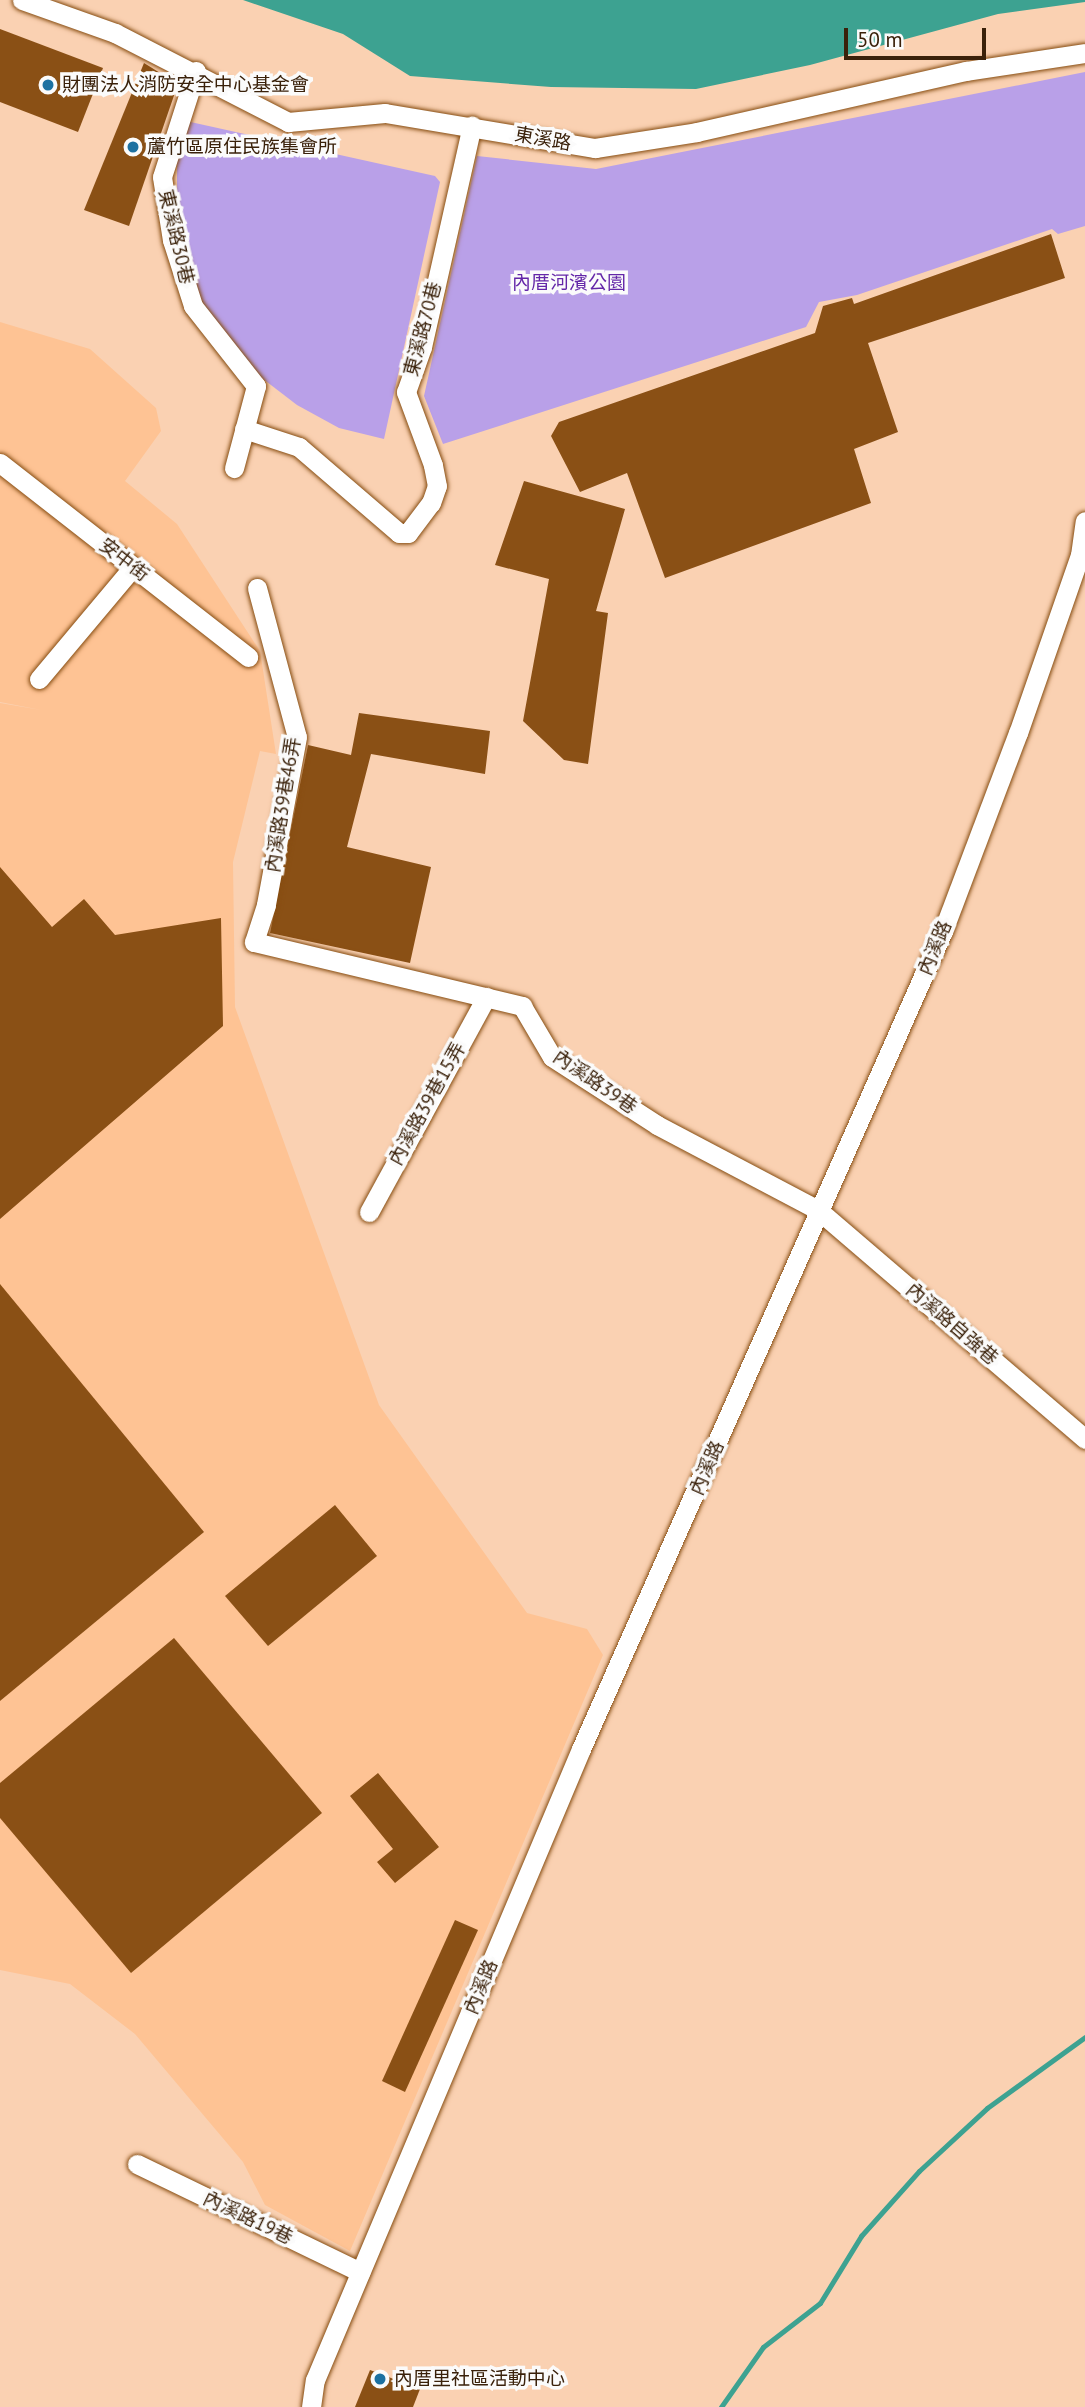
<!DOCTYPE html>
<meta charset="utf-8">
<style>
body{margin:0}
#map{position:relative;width:1085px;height:2407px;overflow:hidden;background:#fad1b2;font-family:"PT Sans","Noto Sans TC",sans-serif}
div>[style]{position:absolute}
.built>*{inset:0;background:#fec394}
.green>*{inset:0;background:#b9a0e8}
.water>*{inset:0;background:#3da291}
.stream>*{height:5px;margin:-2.5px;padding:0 2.5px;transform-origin:2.5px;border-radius:2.5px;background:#3da291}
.building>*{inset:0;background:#8a5015}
.roads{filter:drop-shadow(0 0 2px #864c10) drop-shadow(0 0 2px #864c10)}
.minor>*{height:19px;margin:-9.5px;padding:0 9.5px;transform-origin:9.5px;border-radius:9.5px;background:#fff}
.dots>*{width:19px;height:19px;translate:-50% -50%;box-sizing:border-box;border:4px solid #fbfbfb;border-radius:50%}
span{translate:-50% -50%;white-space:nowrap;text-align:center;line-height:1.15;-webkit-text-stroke:7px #fbfbfb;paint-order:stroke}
.poi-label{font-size:19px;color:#3a210a}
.left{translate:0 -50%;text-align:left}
.street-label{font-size:19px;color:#3a210a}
.park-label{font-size:19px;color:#6427a8}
.scale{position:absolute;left:844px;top:28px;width:142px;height:32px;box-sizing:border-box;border:4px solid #3a210a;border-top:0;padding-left:9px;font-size:21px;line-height:24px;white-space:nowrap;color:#3a210a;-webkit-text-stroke:5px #fbfbfb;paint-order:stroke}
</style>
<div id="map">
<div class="built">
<div style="clip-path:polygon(0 322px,90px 349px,156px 408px,161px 431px,125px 481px,177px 524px,260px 651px,276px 754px,260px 751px,233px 862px,235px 1007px,379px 1405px,527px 1613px,587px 1629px,603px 1655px,350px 2251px,265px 2205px,243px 2162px,135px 2034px,70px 1984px,0 1970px,0 703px,41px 710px,0 702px)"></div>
</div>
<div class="green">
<div style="clip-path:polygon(1085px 72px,1085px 226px,1058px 234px,1052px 229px,857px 295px,819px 302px,806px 327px,443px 444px,424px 396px,477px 156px,596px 169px)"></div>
<div style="clip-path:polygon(177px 119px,435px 176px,440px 182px,384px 439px,339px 428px,297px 405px,250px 369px,214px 326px,190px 278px,177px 221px)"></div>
</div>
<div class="water">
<div style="clip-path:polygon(243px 0,1085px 0,1085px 2px,998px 14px,810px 65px,696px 89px,551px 87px,410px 76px,343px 34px)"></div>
</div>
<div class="stream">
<div style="left:721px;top:2407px;width:73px;rotate:-55deg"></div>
<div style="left:763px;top:2347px;width:72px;rotate:-37.7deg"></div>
<div style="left:820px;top:2303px;width:79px;rotate:-58.5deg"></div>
<div style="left:861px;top:2236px;width:87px;rotate:-48.3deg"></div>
<div style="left:919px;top:2171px;width:93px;rotate:-42.8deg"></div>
<div style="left:987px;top:2108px;width:121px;rotate:-35.9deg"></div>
</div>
<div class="building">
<div style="clip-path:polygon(0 29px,103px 68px,78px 132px,0 102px)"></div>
<div style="clip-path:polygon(144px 63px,178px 84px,129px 226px,84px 210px)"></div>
<div style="clip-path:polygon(1051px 234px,1065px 278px,868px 343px,898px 432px,854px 449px,871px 503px,665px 578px,627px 473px,580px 492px,551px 436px,559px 422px,815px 333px,823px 306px,852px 298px,854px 304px)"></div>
<div style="clip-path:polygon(524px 481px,625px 509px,596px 611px,608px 613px,588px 764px,564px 760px,523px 721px,549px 579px,495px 565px)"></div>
<div style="clip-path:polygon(359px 713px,490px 731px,485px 774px,371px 754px,347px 847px,431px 867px,410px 963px,270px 933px,308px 745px,351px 755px)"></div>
<div style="clip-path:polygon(0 867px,52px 927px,84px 899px,115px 935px,221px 918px,223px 1026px,0 1219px)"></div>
<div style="clip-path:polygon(0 1284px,204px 1532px,0 1701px)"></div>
<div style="clip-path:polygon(335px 1505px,377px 1556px,268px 1646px,225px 1596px)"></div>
<div style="clip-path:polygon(174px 1638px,322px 1813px,131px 1973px,0 1818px,0 1783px)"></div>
<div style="clip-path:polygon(378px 1773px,439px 1847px,395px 1883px,377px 1862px,393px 1849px,350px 1796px)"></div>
<div style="clip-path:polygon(455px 1920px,478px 1930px,405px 2092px,382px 2081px)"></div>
<div style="clip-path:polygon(370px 2370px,420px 2389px,413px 2407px,355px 2407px)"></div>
</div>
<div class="roads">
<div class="minor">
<div style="left:22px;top:0;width:99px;rotate:19.5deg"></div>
<div style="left:115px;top:33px;width:195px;rotate:27.2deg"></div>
<div style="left:288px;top:122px;width:97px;rotate:-5.3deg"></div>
<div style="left:385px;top:113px;width:213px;rotate:9.5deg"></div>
<div style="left:595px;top:148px;width:103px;rotate:-8.9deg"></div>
<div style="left:697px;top:132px;width:276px;rotate:-12.8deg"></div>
<div style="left:966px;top:71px;width:120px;rotate:-8.6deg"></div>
<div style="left:196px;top:71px;width:111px;rotate:107.8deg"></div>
<div style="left:162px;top:177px;width:64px;rotate:81deg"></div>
<div style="left:172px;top:240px;width:69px;rotate:72.3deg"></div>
<div style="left:193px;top:306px;width:102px;rotate:51.8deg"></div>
<div style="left:256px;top:386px;width:85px;rotate:105deg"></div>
<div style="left:244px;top:429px;width:58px;rotate:18.1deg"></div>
<div style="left:299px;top:447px;width:132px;rotate:40.7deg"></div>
<div style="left:399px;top:533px;width:9px"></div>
<div style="left:408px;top:533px;width:38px;rotate:-53deg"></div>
<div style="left:431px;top:503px;width:18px;rotate:-71deg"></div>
<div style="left:437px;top:486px;width:21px;rotate:-101deg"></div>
<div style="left:433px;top:465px;width:78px;rotate:-110.3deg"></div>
<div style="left:406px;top:392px;width:48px;rotate:-70.4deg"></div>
<div style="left:422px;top:347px;width:227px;rotate:-77.3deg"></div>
<div style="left:0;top:463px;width:315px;rotate:38deg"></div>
<div style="left:257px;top:588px;width:154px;rotate:75deg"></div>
<div style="left:297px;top:737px;width:171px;rotate:100.5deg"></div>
<div style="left:266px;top:905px;width:39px;rotate:108deg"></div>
<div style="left:254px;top:942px;width:276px;rotate:13.4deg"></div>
<div style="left:522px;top:1006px;width:59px;rotate:59.5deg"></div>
<div style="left:552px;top:1057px;width:125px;rotate:32.9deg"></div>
<div style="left:657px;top:1125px;width:182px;rotate:27.8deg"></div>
<div style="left:818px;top:1210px;width:352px;rotate:40.6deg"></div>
<div style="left:39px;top:679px;width:146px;rotate:-50deg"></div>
<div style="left:369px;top:1212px;width:245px;rotate:-61.4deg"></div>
<div style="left:137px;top:2164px;width:248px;rotate:25.8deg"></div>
<div style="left:311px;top:2407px;width:27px;rotate:-82deg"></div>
<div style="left:315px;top:2380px;width:685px;rotate:-67.14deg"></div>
<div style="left:581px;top:1749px;width:895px;rotate:-66.13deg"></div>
<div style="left:943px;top:931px;width:212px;rotate:-69.3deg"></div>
<div style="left:1018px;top:733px;width:188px;rotate:-70.8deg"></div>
<div style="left:1080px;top:555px;width:34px;rotate:-82deg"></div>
</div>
</div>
<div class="dots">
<div style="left:48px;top:85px;background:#1d71a1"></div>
<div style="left:133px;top:147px;background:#1d71a1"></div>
<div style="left:380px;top:2379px;background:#1d71a1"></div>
</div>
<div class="poi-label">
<span class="left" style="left:62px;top:85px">財團法人消防安全中心基金會</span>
<span class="left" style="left:147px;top:147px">蘆竹區原住民族集會所</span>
<span class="left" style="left:394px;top:2379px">內厝里社區活動中心</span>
</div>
<div class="street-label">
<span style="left:543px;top:139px;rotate:10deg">東溪路</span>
<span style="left:176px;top:237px;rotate:77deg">東溪路30巷</span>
<span style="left:423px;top:329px;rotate:-75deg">東溪路70巷</span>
<span style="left:124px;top:560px;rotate:38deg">安中街</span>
<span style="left:283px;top:805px;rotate:-81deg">內溪路39巷46弄</span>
<span style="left:935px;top:948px;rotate:-67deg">內溪路</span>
<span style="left:595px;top:1082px;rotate:35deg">內溪路39巷</span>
<span style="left:427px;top:1104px;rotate:-61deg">內溪路39巷15弄</span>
<span style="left:952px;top:1324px;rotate:41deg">內溪路自強巷</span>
<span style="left:707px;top:1468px;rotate:-66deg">內溪路</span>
<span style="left:481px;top:1987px;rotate:-67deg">內溪路</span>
<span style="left:248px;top:2218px;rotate:26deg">內溪路19巷</span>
</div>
<div class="park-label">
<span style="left:569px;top:283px">內厝河濱公園</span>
</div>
<div class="scale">50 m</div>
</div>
